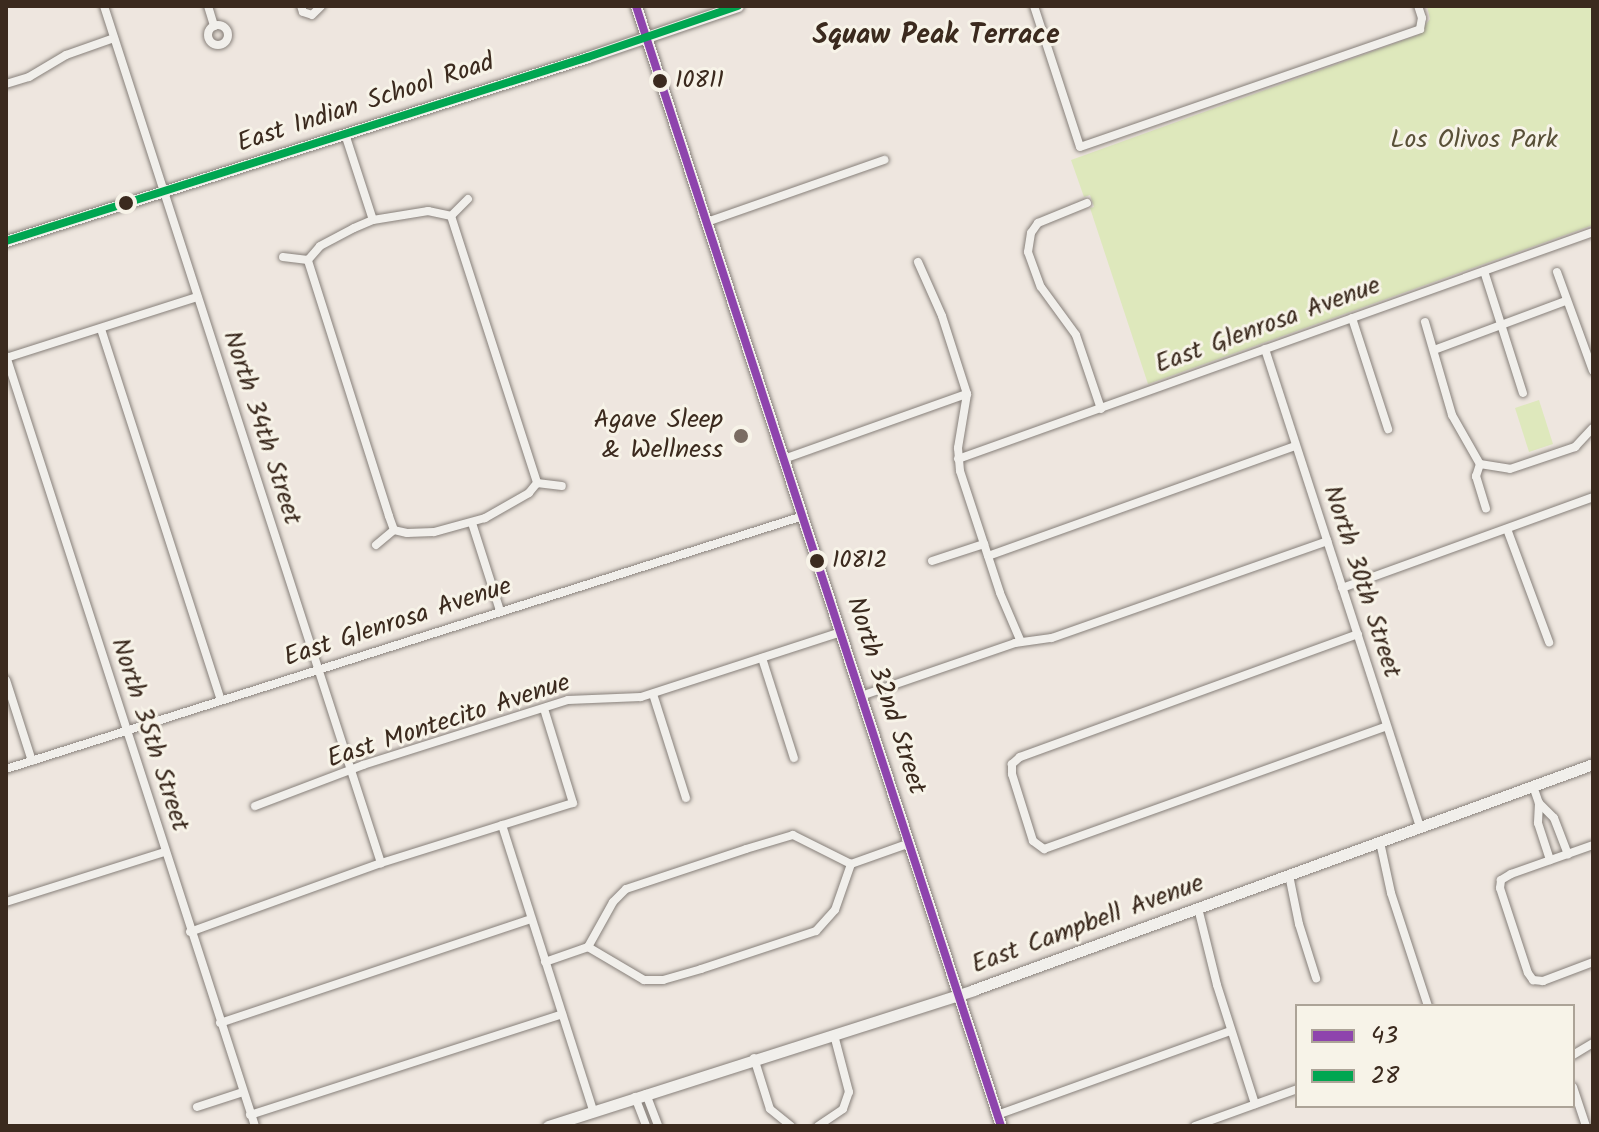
<!DOCTYPE html>
<style>
body{margin:0}
#map{position:relative;width:1599px;height:1132px;overflow:hidden;background:#eee6df;font-family:Kalam,sans-serif}
div>[style]{position:absolute}
.green>*{inset:0;background:#dee8bc}
.roads{filter:drop-shadow(0 0 2px #87807a) drop-shadow(0 0 2px #87807a)}
.street>*{height:8px;margin:-4px;padding:0 4px;transform-origin:4px;border-radius:4px;background:#f1efeb}
.street>.ring{margin:-4px;padding:0;box-sizing:content-box;background:none;border:8px solid #f1efeb;border-radius:50%}
.secondary>*{height:11px;margin:-5.5px;padding:0 5.5px;transform-origin:5.5px;border-radius:5.5px;background:#f1efeb}
.bus-1>*{height:8px;margin:-4px;padding:0 4px;transform-origin:4px;border-radius:4px;background:#8e44ad}
.bus-2>*{height:8px;margin:-4px;padding:0 4px;transform-origin:4px;border-radius:4px;background:#00a651}
.dots>*{width:22px;height:22px;translate:-50% -50%;box-sizing:border-box;border:4px solid #f7f3e8;border-radius:50%}
span{translate:-50% -50%;white-space:nowrap;text-align:center;line-height:1.15;-webkit-text-stroke:6px #f7f3e8;paint-order:stroke}
.bus-label{font-size:24px;color:#3b2a1e}
.left{translate:0 -50%;text-align:left}
.street-label{font-size:26px;color:#3b2a1e}
.park-label{font-size:26px;color:#595038}
.poi-label{font-size:26px;color:#3b2a1e}
.right{translate:-100% -50%;text-align:right}
.neighbourhood-label{font-size:28px;color:#3b2a1e;font-weight:700}
.frame{position:absolute;inset:0;border:8px solid #3b2a1e;pointer-events:none}
.legend{position:absolute;left:1295px;top:1004px;width:280px;height:104px;box-sizing:border-box;background:#f7f3e8;border:2px solid #aca397;margin:0;padding:10px 14px;list-style:none;font-size:24px;color:#3b2a1e}
.legend li{display:flex;align-items:center;gap:16px;height:40px}
.legend b{width:40px;border:2px solid #aca397}
</style>
<div id="map">
<div class="green">
<div style="clip-path:polygon(1427px 6px,1593px 6px,1593px 225px,1148px 384px,1090px 208px,1094px 207px,1090px 195px,1084px 197px,1071px 160px,1418px 35px,1430px 19px)"></div>
<div style="clip-path:polygon(1539px 400px,1553px 444px,1529px 452px,1515px 408px)"></div>
</div>
<div class="roads">
<div class="street">
<div style="left:104px;top:6px;width:901px;rotate:72.09deg"></div>
<div style="left:208px;top:6px;width:21px;rotate:73deg"></div>
<div style="left:301px;top:6px;width:6px;rotate:72deg"></div>
<div style="left:303px;top:12px;width:9px;rotate:18deg"></div>
<div style="left:312px;top:15px;width:13px;rotate:-45deg"></div>
<div style="left:1034px;top:6px;width:148px;rotate:71.9deg"></div>
<div style="left:1080px;top:147px;width:360px;rotate:-19.1deg"></div>
<div style="left:1420px;top:29px;width:11px;rotate:-80deg"></div>
<div style="left:1422px;top:18px;width:13px;rotate:-108deg"></div>
<div class="ring" style="left:208px;top:25px;width:12px;height:12px"></div>
<div style="left:6px;top:84px;width:24px;rotate:-17deg"></div>
<div style="left:29px;top:77px;width:43px;rotate:-30.7deg"></div>
<div style="left:66px;top:55px;width:51px;rotate:-19.5deg"></div>
<div style="left:345px;top:134px;width:90px;rotate:72deg"></div>
<div style="left:1087px;top:203px;width:53px;rotate:157.8deg"></div>
<div style="left:1038px;top:223px;width:12px;rotate:125deg"></div>
<div style="left:1031px;top:233px;width:19px;rotate:99deg"></div>
<div style="left:1028px;top:252px;width:37px;rotate:70deg"></div>
<div style="left:1041px;top:287px;width:59px;rotate:53.9deg"></div>
<div style="left:1076px;top:335px;width:78px;rotate:71.3deg"></div>
<div style="left:428px;top:211px;width:24px;rotate:12deg"></div>
<div style="left:451px;top:216px;width:281px;rotate:72.1deg"></div>
<div style="left:537px;top:483px;width:13px;rotate:129deg"></div>
<div style="left:529px;top:493px;width:51px;rotate:150.4deg"></div>
<div style="left:485px;top:518px;width:53px;rotate:164.6deg"></div>
<div style="left:434px;top:532px;width:27px;rotate:178deg"></div>
<div style="left:407px;top:533px;width:13px;rotate:-167deg"></div>
<div style="left:394px;top:530px;width:15px;rotate:-110deg"></div>
<div style="left:389px;top:516px;width:269px;rotate:-107.6deg"></div>
<div style="left:308px;top:260px;width:18px;rotate:-49deg"></div>
<div style="left:320px;top:246px;width:38px;rotate:-28deg"></div>
<div style="left:354px;top:228px;width:21px;rotate:-23deg"></div>
<div style="left:373px;top:220px;width:56px;rotate:-9.3deg"></div>
<div style="left:451px;top:216px;width:24px;rotate:-45deg"></div>
<div style="left:707px;top:222px;width:188px;rotate:-19.3deg"></div>
<div style="left:283px;top:257px;width:25px;rotate:7deg"></div>
<div style="left:918px;top:262px;width:59px;rotate:66deg"></div>
<div style="left:942px;top:316px;width:82px;rotate:72.2deg"></div>
<div style="left:967px;top:394px;width:55px;rotate:99.5deg"></div>
<div style="left:958px;top:448px;width:23px;rotate:85deg"></div>
<div style="left:960px;top:471px;width:128px;rotate:71.8deg"></div>
<div style="left:1000px;top:593px;width:53px;rotate:66.8deg"></div>
<div style="left:1484px;top:271px;width:128px;rotate:72.3deg"></div>
<div style="left:1557px;top:272px;width:105px;rotate:70deg"></div>
<div style="left:1352px;top:318px;width:117px;rotate:72deg"></div>
<div style="left:1425px;top:322px;width:97px;rotate:73.8deg"></div>
<div style="left:1452px;top:415px;width:56px;rotate:60.3deg"></div>
<div style="left:101px;top:329px;width:390px;rotate:72.1deg"></div>
<div style="left:1265px;top:349px;width:503px;rotate:72.03deg"></div>
<div style="left:1434px;top:350px;width:141px;rotate:-20.4deg"></div>
<div style="left:6px;top:356px;width:809px;rotate:72.08deg"></div>
<div style="left:6px;top:358px;width:201px;rotate:-17.7deg"></div>
<div style="left:784px;top:459px;width:194px;rotate:-19.6deg"></div>
<div style="left:958px;top:459px;width:674px;rotate:-19.67deg"></div>
<div style="left:1480px;top:464px;width:30px;rotate:9deg"></div>
<div style="left:1510px;top:469px;width:69px;rotate:-18.7deg"></div>
<div style="left:1575px;top:447px;width:26px;rotate:-47deg"></div>
<div style="left:1480px;top:464px;width:13px;rotate:108deg"></div>
<div style="left:1476px;top:476px;width:34px;rotate:73deg"></div>
<div style="left:537px;top:483px;width:25px;rotate:7deg"></div>
<div style="left:472px;top:523px;width:92px;rotate:72.3deg"></div>
<div style="left:1507px;top:529px;width:121px;rotate:69.6deg"></div>
<div style="left:376px;top:545px;width:23px;rotate:-40deg"></div>
<div style="left:988px;top:556px;width:327px;rotate:-19.7deg"></div>
<div style="left:932px;top:561px;width:55px;rotate:-18.1deg"></div>
<div style="left:1342px;top:588px;width:267px;rotate:-19.9deg"></div>
<div style="left:1358px;top:634px;width:360px;rotate:160deg"></div>
<div style="left:1020px;top:757px;width:11px;rotate:139deg"></div>
<div style="left:1012px;top:764px;width:10px;rotate:90deg"></div>
<div style="left:1012px;top:774px;width:70px;rotate:72.6deg"></div>
<div style="left:1033px;top:841px;width:14px;rotate:36deg"></div>
<div style="left:1044px;top:849px;width:364px;rotate:-19.7deg"></div>
<div style="left:762px;top:658px;width:105px;rotate:72.3deg"></div>
<div style="left:6px;top:680px;width:85px;rotate:72.2deg"></div>
<div style="left:653px;top:694px;width:109px;rotate:72.4deg"></div>
<div style="left:861px;top:696px;width:163px;rotate:-19deg"></div>
<div style="left:1015px;top:643px;width:37px;rotate:-8deg"></div>
<div style="left:1052px;top:638px;width:292px;rotate:-19.4deg"></div>
<div style="left:6px;top:769px;width:836px;rotate:-17.61deg"></div>
<div style="left:1533px;top:786px;width:18px;rotate:71deg"></div>
<div style="left:1539px;top:803px;width:20px;rotate:93deg"></div>
<div style="left:1538px;top:823px;width:39px;rotate:72deg"></div>
<div style="left:1539px;top:803px;width:21px;rotate:45deg"></div>
<div style="left:1554px;top:818px;width:39px;rotate:69deg"></div>
<div style="left:255px;top:806px;width:116px;rotate:-20.8deg"></div>
<div style="left:363px;top:765px;width:215px;rotate:-17.6deg"></div>
<div style="left:568px;top:700px;width:73px;rotate:-2.4deg"></div>
<div style="left:641px;top:697px;width:210px;rotate:-18deg"></div>
<div style="left:502px;top:825px;width:300px;rotate:72.3deg"></div>
<div style="left:1380px;top:842px;width:52px;rotate:77.8deg"></div>
<div style="left:1391px;top:893px;width:119px;rotate:71.9deg"></div>
<div style="left:1593px;top:845px;width:87px;rotate:160.5deg"></div>
<div style="left:1511px;top:874px;width:12px;rotate:149deg"></div>
<div style="left:1501px;top:880px;width:8px;rotate:97deg"></div>
<div style="left:1500px;top:888px;width:89px;rotate:71.8deg"></div>
<div style="left:1528px;top:973px;width:9px;rotate:54deg"></div>
<div style="left:1533px;top:980px;width:10px;rotate:6deg"></div>
<div style="left:1543px;top:981px;width:53px;rotate:-20.8deg"></div>
<div style="left:1289px;top:875px;width:50px;rotate:78.5deg"></div>
<div style="left:1299px;top:924px;width:57px;rotate:72.5deg"></div>
<div style="left:6px;top:902px;width:167px;rotate:-17.5deg"></div>
<div style="left:1198px;top:908px;width:79px;rotate:76.1deg"></div>
<div style="left:1217px;top:985px;width:125px;rotate:72.3deg"></div>
<div style="left:190px;top:932px;width:203px;rotate:-19.9deg"></div>
<div style="left:381px;top:863px;width:201px;rotate:-17.4deg"></div>
<div style="left:573px;top:803px;width:98px;rotate:-107.1deg"></div>
<div style="left:588px;top:947px;width:65px;rotate:30.5deg"></div>
<div style="left:644px;top:980px;width:19px"></div>
<div style="left:663px;top:980px;width:40px;rotate:-16deg"></div>
<div style="left:701px;top:969px;width:121px;rotate:-18.3deg"></div>
<div style="left:816px;top:931px;width:28px;rotate:-48deg"></div>
<div style="left:835px;top:910px;width:49px;rotate:-70.8deg"></div>
<div style="left:545px;top:962px;width:46px;rotate:-19.2deg"></div>
<div style="left:588px;top:947px;width:51px;rotate:-60.9deg"></div>
<div style="left:613px;top:902px;width:18px;rotate:-45deg"></div>
<div style="left:626px;top:889px;width:126px;rotate:-18.4deg"></div>
<div style="left:746px;top:849px;width:49px;rotate:-16.6deg"></div>
<div style="left:793px;top:835px;width:65px;rotate:26.6deg"></div>
<div style="left:851px;top:864px;width:63px;rotate:-19.6deg"></div>
<div style="left:220px;top:1023px;width:328px;rotate:-18.5deg"></div>
<div style="left:1573px;top:1055px;width:23px;rotate:-31deg"></div>
<div style="left:754px;top:1058px;width:53px;rotate:72.6deg"></div>
<div style="left:770px;top:1109px;width:27px;rotate:39deg"></div>
<div style="left:1573px;top:1087px;width:41px;rotate:71.6deg"></div>
<div style="left:646px;top:1094px;width:34px;rotate:69deg"></div>
<div style="left:635px;top:1097px;width:31px;rotate:69deg"></div>
<div style="left:197px;top:1107px;width:48px;rotate:-18.1deg"></div>
<div style="left:250px;top:1115px;width:328px;rotate:-17.9deg"></div>
<div style="left:997px;top:1115px;width:248px;rotate:-19.8deg"></div>
<div style="left:818px;top:1126px;width:30px;rotate:-34deg"></div>
<div style="left:843px;top:1109px;width:18px;rotate:-71deg"></div>
<div style="left:849px;top:1092px;width:59px;rotate:-104.7deg"></div>
<div style="left:1195px;top:1126px;width:109px;rotate:-19.9deg"></div>
</div>
<div class="secondary">
<div style="left:636px;top:6px;width:1178px;rotate:71.95deg"></div>
<div style="left:6px;top:241px;width:610px;rotate:-17.54deg"></div>
<div style="left:588px;top:57px;width:158px;rotate:-18.8deg"></div>
<div style="left:548px;top:1126px;width:446px;rotate:-17.7deg"></div>
<div style="left:973px;top:990px;width:660px;rotate:-20.03deg"></div>
</div>
</div>
<div class="bus-1">
<div style="left:636px;top:6px;width:1178px;rotate:71.95deg"></div>
</div>
<div class="bus-2">
<div style="left:6px;top:241px;width:610px;rotate:-17.54deg"></div>
<div style="left:588px;top:57px;width:158px;rotate:-18.8deg"></div>
</div>
<div class="dots">
<div style="left:660px;top:81px;background:#3b2a1e"></div>
<div style="left:126px;top:203px;background:#3b2a1e"></div>
<div style="left:741px;top:436px;background:#7a6c62"></div>
<div style="left:817px;top:561px;background:#3b2a1e"></div>
</div>
<div class="bus-label">
<span class="left" style="left:675px;top:81px">10811</span>
<span class="left" style="left:832px;top:561px">10812</span>
</div>
<div class="street-label">
<span style="left:366px;top:104px;rotate:-18deg">East Indian School Road</span>
<span style="left:1268px;top:326px;rotate:-20deg">East Glenrosa Avenue</span>
<span style="left:261px;top:428px;rotate:72deg">North 34th Street</span>
<span style="left:1361px;top:582px;rotate:72deg">North 30th Street</span>
<span style="left:398px;top:623px;rotate:-18deg">East Glenrosa Avenue</span>
<span style="left:885px;top:696px;rotate:72deg">North 32nd Street</span>
<span style="left:449px;top:722px;rotate:-18deg">East Montecito Avenue</span>
<span style="left:149px;top:735px;rotate:72deg">North 35th Street</span>
<span style="left:1088px;top:925px;rotate:-20deg">East Campbell Avenue</span>
</div>
<div class="park-label">
<span style="left:1474px;top:141px">Los Olivos Park</span>
</div>
<div class="poi-label">
<span class="right" style="left:723px;top:436px">Agave Sleep<br>&amp; Wellness</span>
</div>
<div class="neighbourhood-label">
<span style="left:936px;top:36px">Squaw Peak Terrace</span>
</div>
<div class="frame"></div>
<ul class="legend">
<li><b style="height:10px;background:#8e44ad"></b>43</li>
<li><b style="height:10px;background:#00a651"></b>28</li>
</ul>
</div>
